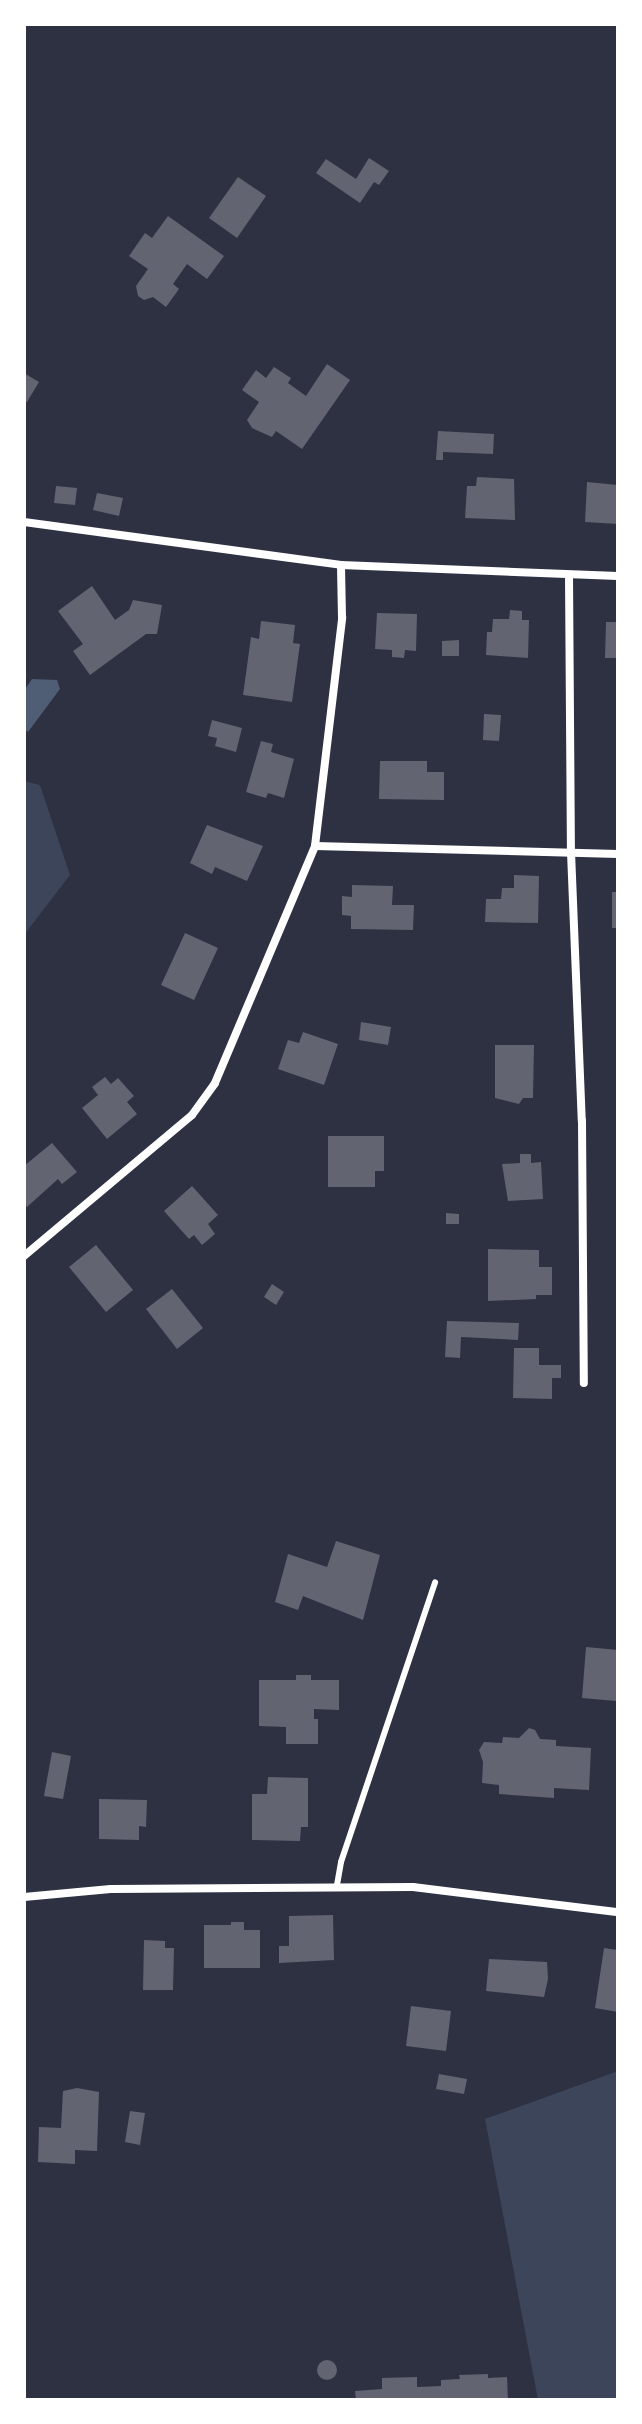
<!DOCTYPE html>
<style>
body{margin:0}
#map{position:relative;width:642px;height:2424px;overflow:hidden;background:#2d3142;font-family:"Work Sans",sans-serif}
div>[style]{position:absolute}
.green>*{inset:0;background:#3c4559}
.water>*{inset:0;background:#4f5d75}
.building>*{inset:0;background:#626471}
.round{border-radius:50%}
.service>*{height:6px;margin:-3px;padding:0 3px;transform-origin:3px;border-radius:3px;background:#fff}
.minor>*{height:8px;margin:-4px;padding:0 4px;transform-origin:4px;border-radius:4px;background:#fff}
span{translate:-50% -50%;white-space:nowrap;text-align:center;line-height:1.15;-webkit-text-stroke:7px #fff;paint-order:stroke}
.frame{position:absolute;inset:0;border:26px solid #fff;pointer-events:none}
</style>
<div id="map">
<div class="green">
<div style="clip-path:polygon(24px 781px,40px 785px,70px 875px,24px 935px)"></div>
<div style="clip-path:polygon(618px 2071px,618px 2400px,538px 2400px,485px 2119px)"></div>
</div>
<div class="water">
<div style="clip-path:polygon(32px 679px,57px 680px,60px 689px,28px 732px,24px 729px,24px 691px)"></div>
</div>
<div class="building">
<div style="clip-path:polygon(369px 158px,389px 171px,379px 185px,374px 182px,360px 203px,316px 173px,326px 159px,356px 179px)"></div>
<div style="clip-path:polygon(238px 177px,266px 196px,237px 238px,209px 218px)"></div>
<div style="clip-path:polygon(168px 216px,224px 256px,207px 279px,187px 264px,173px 284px,179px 289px,166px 307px,153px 297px,144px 300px,138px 296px,136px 286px,148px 269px,129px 256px,145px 233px,152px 238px)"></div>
<div style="clip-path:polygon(327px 364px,350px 380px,302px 449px,276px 431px,272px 437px,252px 428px,247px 420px,259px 402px,242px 390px,256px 370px,266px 378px,274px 367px,291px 378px,288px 383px,306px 396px)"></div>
<div style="clip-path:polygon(24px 373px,39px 382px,27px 402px,24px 400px)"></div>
<div style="clip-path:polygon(438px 431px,494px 434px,493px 454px,443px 452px,443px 460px,436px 460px)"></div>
<div style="clip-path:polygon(477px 477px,514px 479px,515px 520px,465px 518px,467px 486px,476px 486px)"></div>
<div style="clip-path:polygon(587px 482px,618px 485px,618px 524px,585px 522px)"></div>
<div style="clip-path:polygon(56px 486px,77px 488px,75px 505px,54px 503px)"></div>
<div style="clip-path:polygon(97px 493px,123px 498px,119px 516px,93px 510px)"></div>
<div style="clip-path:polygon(92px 586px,115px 620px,129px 610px,133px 600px,162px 605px,157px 634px,146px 634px,90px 675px,73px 651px,83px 644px,58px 611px)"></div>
<div style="clip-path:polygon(510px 610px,522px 611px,522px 620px,529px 620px,528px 658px,486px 655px,487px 632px,492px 632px,493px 619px,509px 619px)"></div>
<div style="clip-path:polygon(377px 613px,417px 614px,416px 651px,405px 650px,404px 658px,392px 657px,392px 650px,375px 649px)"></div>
<div style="clip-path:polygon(261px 621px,295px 625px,293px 643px,300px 644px,292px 702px,243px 695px,251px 637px,259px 639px)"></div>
<div style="clip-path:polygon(606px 622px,618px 622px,618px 658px,605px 658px)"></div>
<div style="clip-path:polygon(459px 640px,459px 656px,442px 656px,442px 641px)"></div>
<div style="clip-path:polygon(484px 714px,501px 715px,499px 741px,483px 740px)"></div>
<div style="clip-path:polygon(212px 720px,242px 728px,236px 752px,215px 746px,217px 738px,208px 736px)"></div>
<div style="clip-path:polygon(261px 741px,273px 744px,271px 752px,294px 759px,284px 798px,268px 793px,266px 798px,246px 792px)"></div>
<div style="clip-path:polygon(380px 761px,427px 761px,427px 772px,444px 772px,444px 800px,379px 799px)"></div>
<div style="clip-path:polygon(207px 825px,263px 846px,247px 881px,215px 867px,212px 874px,190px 863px)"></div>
<div style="clip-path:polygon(514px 875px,539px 876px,538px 923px,485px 922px,486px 899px,501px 899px,502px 888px,514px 888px)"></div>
<div style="clip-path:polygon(352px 885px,393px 886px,392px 905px,414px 905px,413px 930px,351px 929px,351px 916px,342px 915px,342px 896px,352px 897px)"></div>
<div style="clip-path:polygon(612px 892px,618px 892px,618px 928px,612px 928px)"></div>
<div style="clip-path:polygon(185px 933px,218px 948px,194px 1000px,161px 985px)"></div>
<div style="clip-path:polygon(361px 1022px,391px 1027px,388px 1045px,359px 1040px)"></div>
<div style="clip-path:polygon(303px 1032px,338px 1044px,324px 1085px,278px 1069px,288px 1040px,299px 1043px)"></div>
<div style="clip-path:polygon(495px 1045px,534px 1045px,533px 1098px,523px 1098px,519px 1104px,495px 1098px)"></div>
<div style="clip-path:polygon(105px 1077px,111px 1084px,118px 1078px,134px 1096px,127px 1102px,137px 1114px,107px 1139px,82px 1108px,98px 1095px,92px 1087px)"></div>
<div style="clip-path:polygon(328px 1136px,384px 1136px,384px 1171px,375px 1171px,375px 1187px,328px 1187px)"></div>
<div style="clip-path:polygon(52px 1143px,77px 1172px,62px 1184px,58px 1179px,27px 1207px,24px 1203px,24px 1166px)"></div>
<div style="clip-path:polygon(520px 1154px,531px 1154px,531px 1163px,541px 1162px,543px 1199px,508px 1201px,502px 1164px,520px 1163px)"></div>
<div style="clip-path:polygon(192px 1186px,218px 1215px,208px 1224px,215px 1234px,202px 1245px,194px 1235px,189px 1239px,164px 1211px)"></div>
<div style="clip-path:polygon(446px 1213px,459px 1214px,459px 1224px,446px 1224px)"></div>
<div style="clip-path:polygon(96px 1245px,133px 1290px,106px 1312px,69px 1267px)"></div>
<div style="clip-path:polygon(488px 1249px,539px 1250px,539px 1267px,552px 1267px,552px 1295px,536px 1295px,536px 1299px,488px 1301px)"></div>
<div style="clip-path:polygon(272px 1284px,284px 1292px,276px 1305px,264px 1297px)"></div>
<div style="clip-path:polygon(172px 1289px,203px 1328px,177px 1349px,146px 1309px)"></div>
<div style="clip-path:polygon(447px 1321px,519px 1323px,518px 1340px,461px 1337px,460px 1358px,445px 1357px)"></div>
<div style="clip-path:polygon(514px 1348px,539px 1348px,539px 1365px,561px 1365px,561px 1378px,552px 1378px,552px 1399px,513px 1398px)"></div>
<div style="clip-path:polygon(336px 1541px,380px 1555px,363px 1620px,303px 1596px,298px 1610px,275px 1602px,288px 1554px,327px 1567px)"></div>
<div style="clip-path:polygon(586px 1647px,618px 1650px,616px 1701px,582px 1698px)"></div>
<div style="clip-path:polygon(296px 1675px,311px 1675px,311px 1680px,339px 1680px,339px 1710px,314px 1709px,314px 1719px,318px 1719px,318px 1744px,286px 1744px,286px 1727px,259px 1726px,259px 1680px,296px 1680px)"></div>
<div style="clip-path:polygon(529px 1728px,535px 1730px,540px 1739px,556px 1740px,556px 1746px,591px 1748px,589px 1790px,554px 1788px,554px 1798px,499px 1794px,499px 1785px,482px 1783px,483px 1762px,479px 1750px,484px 1742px,502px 1743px,503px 1737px,519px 1738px)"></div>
<div style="clip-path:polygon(52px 1752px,71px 1756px,63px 1799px,44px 1796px)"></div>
<div style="clip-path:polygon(268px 1777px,308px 1778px,308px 1827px,301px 1827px,300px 1841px,252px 1840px,252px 1794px,267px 1794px)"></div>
<div style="clip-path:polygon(99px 1799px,147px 1800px,146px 1827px,139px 1826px,139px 1840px,99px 1839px)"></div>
<div style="clip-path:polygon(333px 1915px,334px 1960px,279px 1963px,279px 1946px,289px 1946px,289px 1916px)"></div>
<div style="clip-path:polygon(231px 1922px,244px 1922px,244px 1930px,260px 1930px,260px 1968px,204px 1968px,204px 1925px,231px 1925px)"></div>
<div style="clip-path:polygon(144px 1940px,165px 1941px,165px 1948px,174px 1948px,173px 1990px,143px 1990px)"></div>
<div style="clip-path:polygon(604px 1948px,618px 1950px,618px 2012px,595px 2008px)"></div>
<div style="clip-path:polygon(489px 1959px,547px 1962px,548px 1979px,544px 1997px,486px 1991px)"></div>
<div style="clip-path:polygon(411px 2006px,451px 2011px,446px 2051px,406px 2046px)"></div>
<div style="clip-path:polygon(439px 2074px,467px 2079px,464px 2094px,436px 2089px)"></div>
<div style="clip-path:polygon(77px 2088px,99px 2092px,97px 2151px,75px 2150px,75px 2164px,38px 2162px,39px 2127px,61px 2128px,63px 2091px)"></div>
<div style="clip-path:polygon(130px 2111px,145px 2113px,140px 2145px,125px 2142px)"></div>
<div class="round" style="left:317px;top:2360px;width:20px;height:20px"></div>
<div style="clip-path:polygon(488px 2374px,488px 2378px,507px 2377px,508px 2400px,356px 2400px,355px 2391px,382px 2389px,382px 2378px,417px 2377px,417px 2387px,441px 2386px,441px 2380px,460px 2379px,459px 2375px)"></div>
</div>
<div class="service">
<div style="left:337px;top:1885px;width:23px;rotate:-80deg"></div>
<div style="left:341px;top:1862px;width:295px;rotate:-71.4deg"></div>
</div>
<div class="minor">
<div style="left:24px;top:522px;width:320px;rotate:7.7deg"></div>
<div style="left:569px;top:575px;width:277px;rotate:89.6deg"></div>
<div style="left:571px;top:852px;width:269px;rotate:87.7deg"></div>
<div style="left:582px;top:1121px;width:262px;rotate:89.6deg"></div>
<div style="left:315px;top:846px;width:303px;rotate:1.5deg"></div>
<div style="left:24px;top:1256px;width:219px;rotate:-40deg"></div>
<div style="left:192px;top:1115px;width:39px;rotate:-54deg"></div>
<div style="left:215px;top:1083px;width:257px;rotate:-67.1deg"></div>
<div style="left:315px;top:846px;width:230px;rotate:-83.2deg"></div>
<div style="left:342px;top:618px;width:53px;rotate:-91.1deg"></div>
<div style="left:341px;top:565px;width:277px;rotate:2.3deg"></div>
<div style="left:24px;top:1897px;width:87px;rotate:-5.3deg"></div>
<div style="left:111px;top:1889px;width:302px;rotate:-0.4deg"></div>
<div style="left:413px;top:1887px;width:207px;rotate:7deg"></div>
</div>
<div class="frame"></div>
</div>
